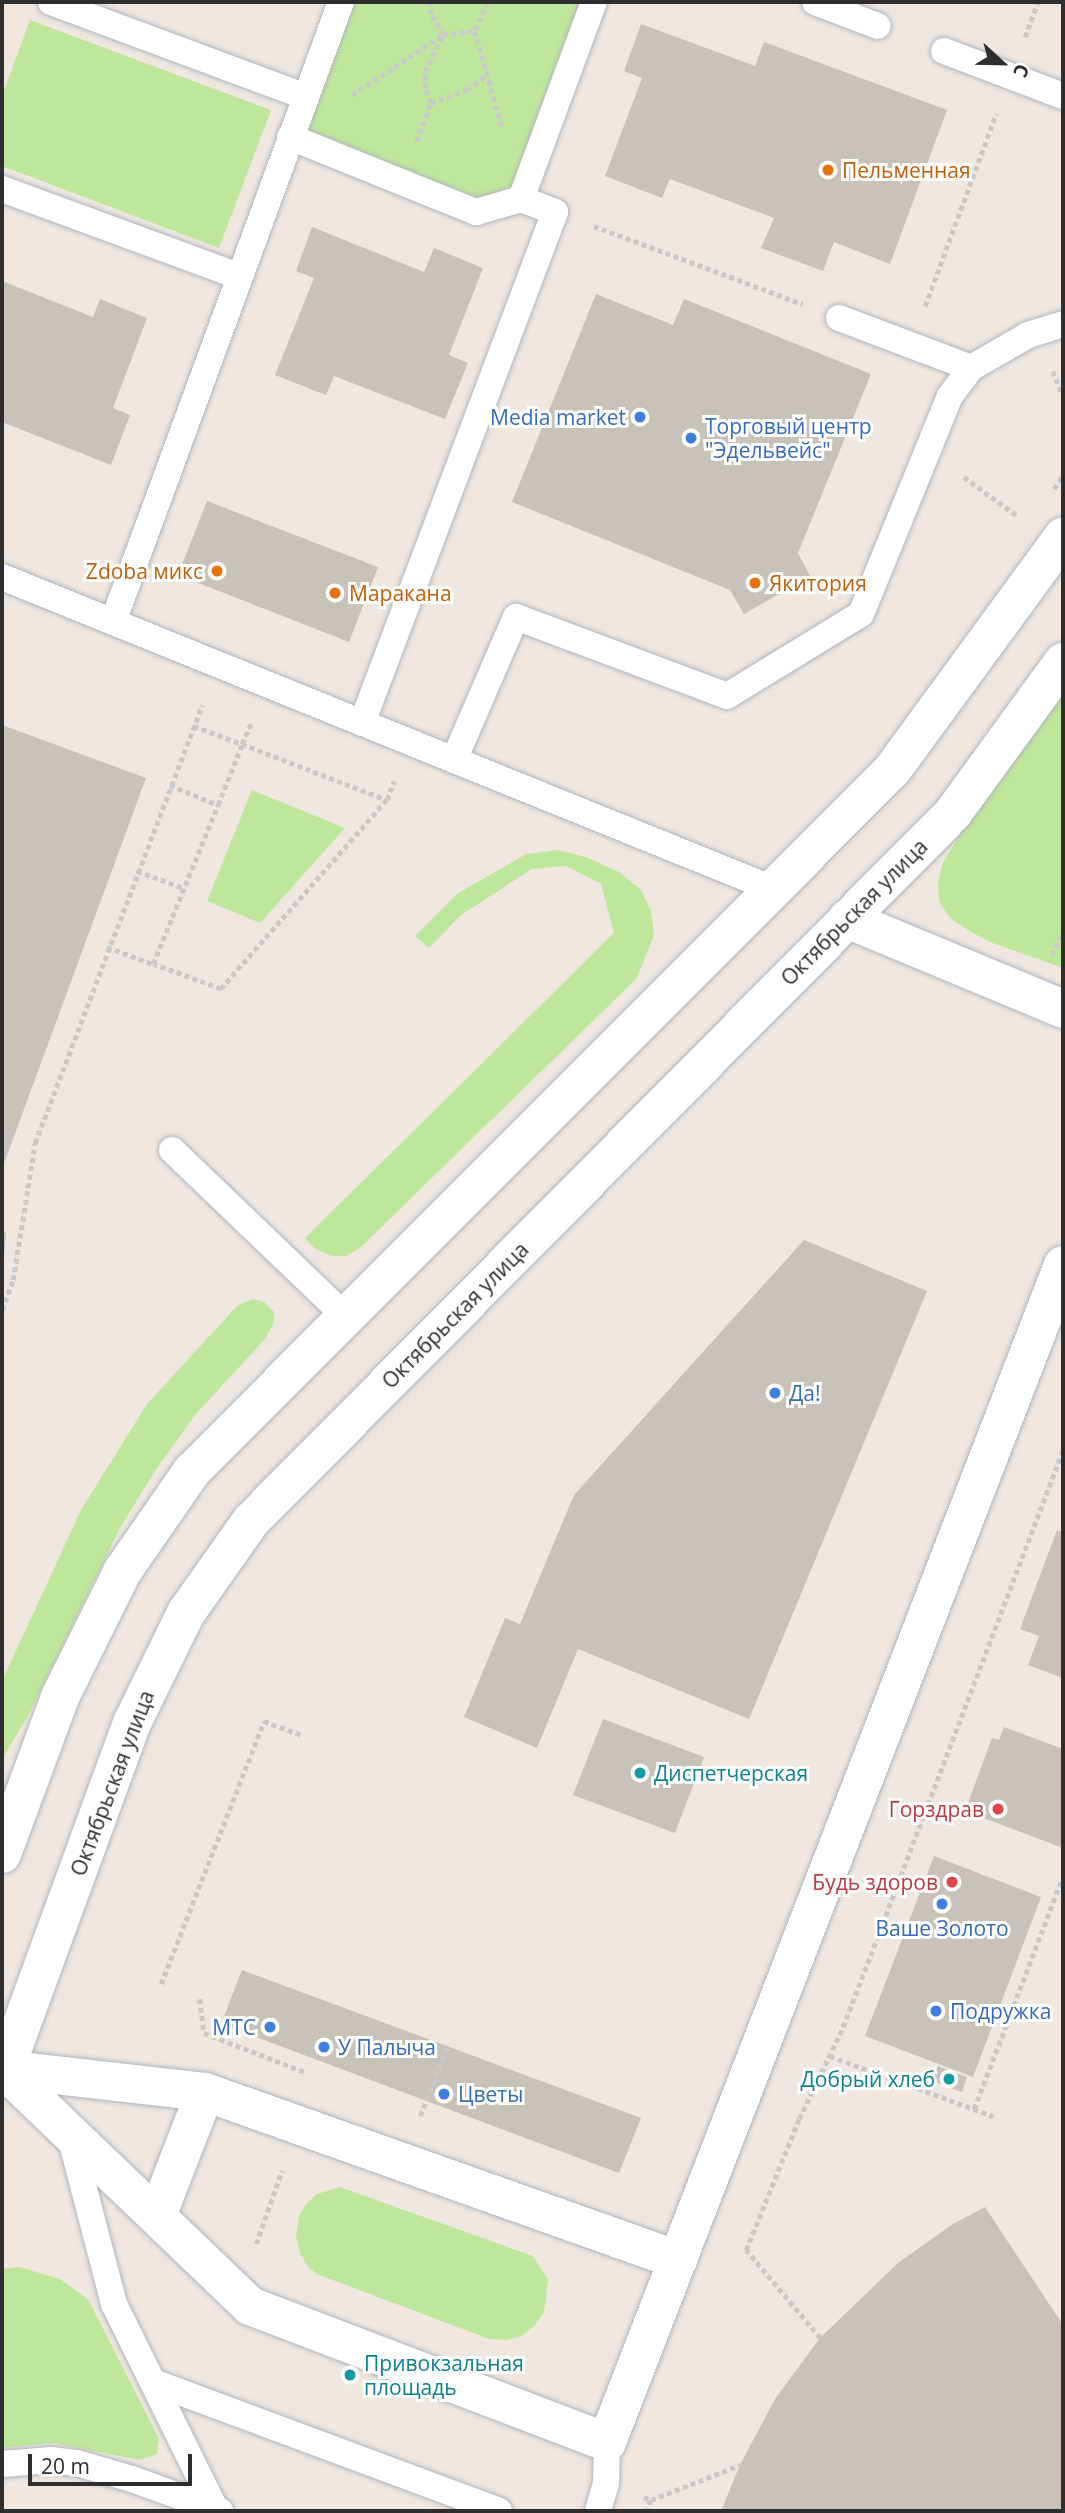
<!DOCTYPE html>
<meta charset="utf-8">
<style>
body{margin:0}
#map{position:relative;width:1065px;height:2513px;overflow:hidden;background:#efe7e0;font-family:"Open Sans",sans-serif}
div>[style]{position:absolute}
.green>*{inset:0;background:#bfe79b}
.building>*{inset:0;background:#c8c2bb}
.path>*{height:4.5px;margin-top:-2.25px;transform-origin:0;background:repeating-linear-gradient(90deg,#c9c9c9 0 5px,transparent 0 8.5px)}
.roads{filter:drop-shadow(0 0 2px #b0b5be) drop-shadow(0 0 2px #b0b5be)}
.lane>*{height:26px;margin:-13px;padding:0 13px;transform-origin:13px;border-radius:13px;background:#fff}
.street>*{height:38px;margin:-19px;padding:0 19px;transform-origin:19px;border-radius:19px;background:#fff}
.secondary>*{height:38px;margin:-19px;padding:0 19px;transform-origin:19px;border-radius:19px;background:#fff}
.dots>*{width:19px;height:19px;translate:-50% -50%;box-sizing:border-box;border:4px solid #fff;border-radius:50%}
span{translate:-50% -50%;white-space:nowrap;text-align:center;line-height:1.15;-webkit-text-stroke:6px #fff;paint-order:stroke}
.food-label{font-size:21px;color:#c56008}
.left{translate:0 -50%;text-align:left}
.right{translate:-100% -50%;text-align:right}
.shop-label{font-size:21px;color:#366cbe}
.street-label{font-size:21px;color:#2e2e2e}
.culture-label{font-size:21px;color:#0d838f}
.health-label{font-size:21px;color:#be3a42}
.frame{position:absolute;inset:0;border:4px solid #2e2e2e;pointer-events:none}
.north{position:absolute;left:967px;top:28px;width:70px;height:70px;-webkit-text-stroke:5px #fff;paint-order:stroke;rotate:112deg;font-size:19px;font-weight:700;line-height:28px;text-align:center;color:#2e2e2e}
.north::after{content:'';display:block;margin:auto;width:24px;height:32px;background:#2e2e2e;clip-path:polygon(50% 0,100% 100%,50% 72%,0 100%)}
.scale{position:absolute;left:28px;top:2454px;width:164px;height:32px;box-sizing:border-box;border:4px solid #2e2e2e;border-top:0;padding-left:9px;font-size:21px;line-height:24px;white-space:nowrap;color:#2e2e2e;-webkit-text-stroke:5px #fff;paint-order:stroke}
</style>
<div id="map">
<div class="green">
<div style="clip-path:polygon(352px 2px,582px 2px,516px 185px,478px 198px,303px 133px)"></div>
<div style="clip-path:polygon(30px 20px,271px 110px,219px 248px,2px 166px,2px 96px)"></div>
<div style="clip-path:polygon(1063px 689px,1063px 968px,993px 943px,971px 932px,950px 918px,939px 901px,938px 884px,942px 864px,966px 825px)"></div>
<div style="clip-path:polygon(252px 790px,345px 828px,260px 923px,207px 901px)"></div>
<div style="clip-path:polygon(558px 850px,586px 857px,619px 872px,641px 890px,651px 911px,654px 935px,637px 978px,360px 1248px,346px 1256px,332px 1256px,314px 1248px,305px 1238px,614px 933px,601px 884px,566px 866px,532px 869px,461px 915px,429px 948px,415px 936px,457px 894px,526px 854px)"></div>
<div style="clip-path:polygon(253px 1299px,264px 1302px,274px 1312px,273px 1324px,265px 1339px,195px 1415px,155px 1471px,119px 1530px,28px 1716px,2px 1759px,2px 1681px,81px 1510px,147px 1404px,238px 1305px)"></div>
<div style="clip-path:polygon(340px 2187px,533px 2256px,548px 2280px,544px 2312px,535px 2325px,522px 2336px,507px 2340px,489px 2339px,317px 2274px,308px 2267px,300px 2253px,296px 2237px,299px 2216px,307px 2203px,317px 2194px)"></div>
<div style="clip-path:polygon(19px 2267px,60px 2279px,88px 2299px,159px 2439px,157px 2454px,140px 2460px,53px 2443px,2px 2448px,2px 2269px)"></div>
</div>
<div class="building">
<div style="clip-path:polygon(641px 24px,755px 66px,764px 42px,947px 110px,890px 264px,834px 242px,823px 271px,761px 248px,774px 218px,670px 179px,662px 198px,605px 176px,642px 78px,624px 71px)"></div>
<div style="clip-path:polygon(312px 227px,424px 272px,434px 248px,483px 268px,449px 355px,468px 363px,445px 419px,334px 376px,326px 395px,275px 375px,314px 278px,296px 271px)"></div>
<div style="clip-path:polygon(2px 281px,93px 317px,100px 299px,147px 318px,113px 408px,130px 415px,111px 465px,2px 422px)"></div>
<div style="clip-path:polygon(596px 294px,673px 325px,684px 299px,871px 374px,798px 553px,810px 576px,744px 614px,730px 590px,512px 502px)"></div>
<div style="clip-path:polygon(207px 501px,378px 567px,349px 642px,178px 575px)"></div>
<div style="clip-path:polygon(2px 725px,146px 778px,2px 1169px)"></div>
<div style="clip-path:polygon(2px 1231px,6px 1233px,3px 1272px,2px 1271px)"></div>
<div style="clip-path:polygon(804px 1240px,927px 1291px,749px 1719px,578px 1649px,537px 1748px,464px 1717px,505px 1618px,520px 1624px,574px 1495px)"></div>
<div style="clip-path:polygon(1057px 1530px,1063px 1533px,1063px 1678px,1028px 1665px,1039px 1636px,1020px 1629px)"></div>
<div style="clip-path:polygon(603px 1719px,704px 1757px,675px 1833px,573px 1795px)"></div>
<div style="clip-path:polygon(1004px 1727px,1063px 1749px,1063px 1848px,965px 1811px,992px 1738px,999px 1740px)"></div>
<div style="clip-path:polygon(934px 1856px,1041px 1897px,973px 2077px,865px 2036px)"></div>
<div style="clip-path:polygon(242px 1970px,641px 2118px,619px 2173px,221px 2024px)"></div>
<div style="clip-path:polygon(938px 2066px,967px 2077px,962px 2092px,932px 2081px)"></div>
<div style="clip-path:polygon(985px 2207px,1063px 2325px,1063px 2511px,721px 2511px,740px 2465px,775px 2399px,820px 2338px,898px 2263px,953px 2224px)"></div>
</div>
<div class="path">
<div style="left:488px;top:2px;width:32px;rotate:114deg"></div>
<div style="left:475px;top:31px;width:100px;rotate:74.3deg"></div>
<div style="left:1025px;top:37px;width:37px;rotate:-70deg"></div>
<div style="left:352px;top:95px;width:109px;rotate:-33.4deg"></div>
<div style="left:443px;top:35px;width:24px;rotate:-120deg"></div>
<div style="left:431px;top:14px;width:12px;rotate:-99deg"></div>
<div style="left:431px;top:103px;width:16px;rotate:-112deg"></div>
<div style="left:425px;top:88px;width:16px;rotate:-90deg"></div>
<div style="left:425px;top:72px;width:41px;rotate:-64.1deg"></div>
<div style="left:443px;top:35px;width:32px;rotate:-7deg"></div>
<div style="left:416px;top:141px;width:41px;rotate:-68.5deg"></div>
<div style="left:431px;top:103px;width:38px;rotate:-20deg"></div>
<div style="left:467px;top:90px;width:25px;rotate:-37deg"></div>
<div style="left:594px;top:226px;width:223px;rotate:20.5deg"></div>
<div style="left:925px;top:306px;width:205px;rotate:-69.7deg"></div>
<div style="left:1053px;top:371px;width:27px;rotate:68deg"></div>
<div style="left:964px;top:477px;width:68px;rotate:36deg"></div>
<div style="left:1054px;top:489px;width:17px;rotate:-57deg"></div>
<div style="left:194px;top:726px;width:51px;rotate:20.6deg"></div>
<div style="left:242px;top:744px;width:155px;rotate:21.1deg"></div>
<div style="left:387px;top:800px;width:252px;rotate:131.3deg"></div>
<div style="left:221px;top:989px;width:72px;rotate:-159.8deg"></div>
<div style="left:153px;top:964px;width:172px;rotate:-67.8deg"></div>
<div style="left:218px;top:805px;width:66px;rotate:-68.5deg"></div>
<div style="left:242px;top:744px;width:22px;rotate:-66deg"></div>
<div style="left:170px;top:785px;width:52px;rotate:22.6deg"></div>
<div style="left:387px;top:800px;width:20px;rotate:-70deg"></div>
<div style="left:137px;top:871px;width:50px;rotate:19.9deg"></div>
<div style="left:107px;top:947px;width:49px;rotate:20.3deg"></div>
<div style="left:1052px;top:955px;width:27px;rotate:-66deg"></div>
<div style="left:2px;top:1310px;width:32px;rotate:-70deg"></div>
<div style="left:13px;top:1280px;width:139px;rotate:-80.9deg"></div>
<div style="left:35px;top:1143px;width:469px;rotate:-69.1deg"></div>
<div style="left:161px;top:1984px;width:282px;rotate:-68.6deg"></div>
<div style="left:264px;top:1721px;width:40px;rotate:20.2deg"></div>
<div style="left:200px;top:1999px;width:34px;rotate:83deg"></div>
<div style="left:204px;top:2033px;width:110px;rotate:21.2deg"></div>
<div style="left:830px;top:2056px;width:174px;rotate:20.2deg"></div>
<div style="left:974px;top:2109px;width:247px;rotate:-69.1deg"></div>
<div style="left:420px;top:2116px;width:74px;rotate:-68.6deg"></div>
<div style="left:256px;top:2244px;width:78px;rotate:-70.6deg"></div>
<div style="left:820px;top:2338px;width:115px;rotate:-130.1deg"></div>
<div style="left:746px;top:2250px;width:141px;rotate:-68deg"></div>
<div style="left:799px;top:2119px;width:102px;rotate:-64.4deg"></div>
<div style="left:843px;top:2027px;width:618px;rotate:-69.13deg"></div>
<div style="left:644px;top:2497px;width:8px;rotate:23deg"></div>
<div style="left:651px;top:2500px;width:12px;rotate:110deg"></div>
<div style="left:651px;top:2500px;width:96px;rotate:-21.5deg"></div>
</div>
<div class="roads">
<div class="lane">
<div style="left:51px;top:2px;width:270px;rotate:20.4deg"></div>
<div style="left:815px;top:2px;width:67px;rotate:20.9deg"></div>
<div style="left:944px;top:51px;width:127px;rotate:20.7deg"></div>
<div style="left:290px;top:137px;width:201px;rotate:22deg"></div>
<div style="left:476px;top:212px;width:47px;rotate:-16.1deg"></div>
<div style="left:521px;top:199px;width:210px;rotate:-69.7deg"></div>
<div style="left:2px;top:189px;width:252px;rotate:20.2deg"></div>
<div style="left:839px;top:318px;width:141px;rotate:20.7deg"></div>
<div style="left:2px;top:577px;width:832px;rotate:22.03deg"></div>
<div style="left:113px;top:622px;width:661px;rotate:-69.81deg"></div>
<div style="left:362px;top:723px;width:546px;rotate:-69.31deg"></div>
<div style="left:555px;top:212px;width:36px;rotate:-159deg"></div>
<div style="left:454px;top:760px;width:156px;rotate:-66.6deg"></div>
<div style="left:516px;top:617px;width:225px;rotate:20.5deg"></div>
<div style="left:727px;top:696px;width:157px;rotate:-31.5deg"></div>
<div style="left:861px;top:614px;width:235px;rotate:-67.8deg"></div>
<div style="left:950px;top:396px;width:35px;rotate:-53deg"></div>
<div style="left:971px;top:368px;width:66px;rotate:-30.1deg"></div>
<div style="left:1028px;top:335px;width:37px;rotate:-17deg"></div>
<div style="left:172px;top:1150px;width:241px;rotate:43.8deg"></div>
<div style="left:70px;top:2135px;width:175px;rotate:75.4deg"></div>
<div style="left:114px;top:2304px;width:230px;rotate:63.7deg"></div>
<div style="left:153px;top:2382px;width:369px;rotate:20.4deg"></div>
<div style="left:2px;top:2464px;width:49px;rotate:-4.7deg"></div>
<div style="left:51px;top:2460px;width:26px;rotate:7deg"></div>
<div style="left:77px;top:2463px;width:57px;rotate:16.2deg"></div>
<div style="left:132px;top:2479px;width:94px;rotate:20deg"></div>
<div style="left:598px;top:2511px;width:29px;rotate:-74deg"></div>
<div style="left:606px;top:2483px;width:41px;rotate:-88.6deg"></div>
</div>
<div class="street">
<div style="left:847px;top:919px;width:234px;rotate:22.6deg"></div>
</div>
<div class="secondary">
<div style="left:2px;top:1854px;width:167px;rotate:-69.7deg"></div>
<div style="left:60px;top:1697px;width:140px;rotate:-63.6deg"></div>
<div style="left:122px;top:1572px;width:123px;rotate:-55.3deg"></div>
<div style="left:192px;top:1471px;width:992px;rotate:-45.04deg"></div>
<div style="left:893px;top:769px;width:288px;rotate:-53.8deg"></div>
<div style="left:2px;top:2069px;width:204px;rotate:6.5deg"></div>
<div style="left:205px;top:2092px;width:502px;rotate:19.55deg"></div>
<div style="left:4px;top:2070px;width:341px;rotate:43.8deg"></div>
<div style="left:250px;top:2306px;width:382px;rotate:20.9deg"></div>
<div style="left:607px;top:2442px;width:1262px;rotate:-68.82deg"></div>
<div style="left:2px;top:2078px;width:378px;rotate:-69.9deg"></div>
<div style="left:132px;top:1723px;width:123px;rotate:-63.9deg"></div>
<div style="left:186px;top:1613px;width:113px;rotate:-54.8deg"></div>
<div style="left:251px;top:1521px;width:997px;rotate:-45.24deg"></div>
<div style="left:953px;top:813px;width:187px;rotate:-53.9deg"></div>
<div style="left:157px;top:2216px;width:133px;rotate:-68.8deg"></div>
</div>
</div>
<div class="dots">
<div style="left:828px;top:170px;background:#e8710a"></div>
<div style="left:640px;top:417px;background:#3f7fe0"></div>
<div style="left:691px;top:438px;background:#3f7fe0"></div>
<div style="left:217px;top:571px;background:#e8710a"></div>
<div style="left:755px;top:583px;background:#e8710a"></div>
<div style="left:335px;top:593px;background:#e8710a"></div>
<div style="left:775px;top:1393px;background:#3f7fe0"></div>
<div style="left:640px;top:1773px;background:#0f9aa8"></div>
<div style="left:998px;top:1809px;background:#e0444e"></div>
<div style="left:952px;top:1882px;background:#e0444e"></div>
<div style="left:942px;top:1904px;background:#3f7fe0"></div>
<div style="left:936px;top:2011px;background:#3f7fe0"></div>
<div style="left:270px;top:2027px;background:#3f7fe0"></div>
<div style="left:324px;top:2047px;background:#3f7fe0"></div>
<div style="left:949px;top:2079px;background:#0f9aa8"></div>
<div style="left:444px;top:2094px;background:#3f7fe0"></div>
<div style="left:350px;top:2375px;background:#0f9aa8"></div>
</div>
<div class="food-label">
<span class="left" style="left:842px;top:170px">Пельменная</span>
<span class="right" style="left:203px;top:571px">Zdoba микс</span>
<span class="left" style="left:769px;top:583px">Якитория</span>
<span class="left" style="left:349px;top:593px">Маракана</span>
</div>
<div class="shop-label">
<span class="right" style="left:626px;top:417px">Media market</span>
<span class="left" style="left:705px;top:438px">Торговый центр<br>"Эдельвейс"</span>
<span class="left" style="left:789px;top:1393px">Да!</span>
<span style="left:942px;top:1928px">Ваше Золото</span>
<span class="left" style="left:950px;top:2011px">Подружка</span>
<span class="right" style="left:256px;top:2027px">МТС</span>
<span class="left" style="left:338px;top:2047px">У Палыча</span>
<span class="left" style="left:458px;top:2094px">Цветы</span>
</div>
<div class="street-label">
<span style="left:854px;top:912px;rotate:-45deg">Октябрьская улица</span>
<span style="left:455px;top:1315px;rotate:-45deg">Октябрьская улица</span>
<span style="left:112px;top:1783px;rotate:-69deg">Октябрьская улица</span>
</div>
<div class="culture-label">
<span class="left" style="left:654px;top:1773px">Диспетчерская</span>
<span class="right" style="left:935px;top:2079px">Добрый хлеб</span>
<span class="left" style="left:364px;top:2375px">Привокзальная<br>площадь</span>
</div>
<div class="health-label">
<span class="right" style="left:984px;top:1809px">Горздрав</span>
<span class="right" style="left:938px;top:1882px">Будь здоров</span>
</div>
<div class="frame"></div>
<div class="north">С</div>
<div class="scale">20 m</div>
</div>
